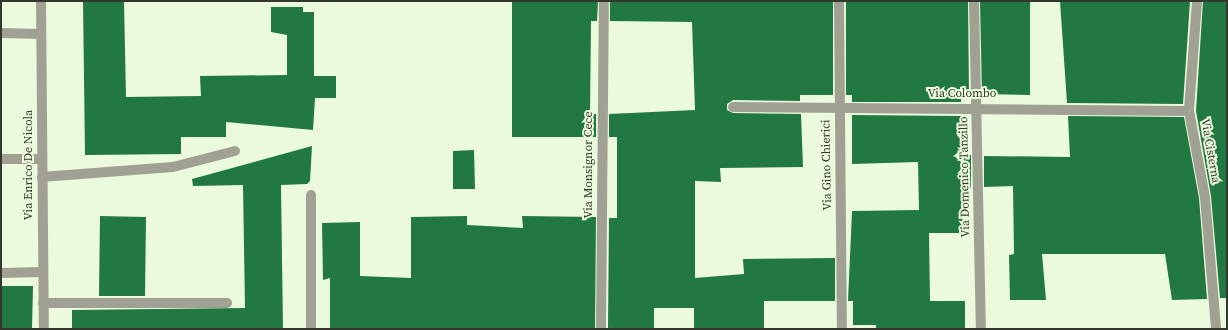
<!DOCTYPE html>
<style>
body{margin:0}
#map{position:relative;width:1228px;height:330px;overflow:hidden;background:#ebfadc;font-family:"Source Serif 4",serif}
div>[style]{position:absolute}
.building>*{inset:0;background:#217841}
.lane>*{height:10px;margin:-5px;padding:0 5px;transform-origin:5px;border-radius:5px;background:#a1a193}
.street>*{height:10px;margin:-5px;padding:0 5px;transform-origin:5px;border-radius:5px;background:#a1a193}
span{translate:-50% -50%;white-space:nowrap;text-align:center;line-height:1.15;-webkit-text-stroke:4px #ebfadc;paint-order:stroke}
.street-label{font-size:12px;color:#32382d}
.frame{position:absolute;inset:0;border:2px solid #32382d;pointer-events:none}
</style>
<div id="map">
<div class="building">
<div style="clip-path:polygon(83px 1px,124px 1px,126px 97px,201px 96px,200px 76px,287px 75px,287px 35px,271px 32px,271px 7px,303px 7px,303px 12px,314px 12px,314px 76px,336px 76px,336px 98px,315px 98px,313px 130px,226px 122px,226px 137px,181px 137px,181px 154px,85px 155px)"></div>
<div style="clip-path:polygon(512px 1px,598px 1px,597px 21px,591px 21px,590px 114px,596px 114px,596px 137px,512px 137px)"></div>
<div style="clip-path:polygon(610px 1px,833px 1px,833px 95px,800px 95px,800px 101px,733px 100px,727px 104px,727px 110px,733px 113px,801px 114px,803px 167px,720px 168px,721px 182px,695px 181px,695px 278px,744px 274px,743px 259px,835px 258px,835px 301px,764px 301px,764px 329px,694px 329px,694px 308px,654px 308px,654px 329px,608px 329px,609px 218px,617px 218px,617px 137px,609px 137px,609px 114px,695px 110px,692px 22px,610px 21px)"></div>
<div style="clip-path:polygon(846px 1px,968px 1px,969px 93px,961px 93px,961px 102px,852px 102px,852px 95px,846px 95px)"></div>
<div style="clip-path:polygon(980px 1px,1030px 1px,1030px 95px,982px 94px)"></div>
<div style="clip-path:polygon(1060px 1px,1190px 1px,1183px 104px,1067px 103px)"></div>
<div style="clip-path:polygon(1203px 1px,1227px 1px,1227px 298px,1220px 298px,1211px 196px,1196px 111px)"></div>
<div style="clip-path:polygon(852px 115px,962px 116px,962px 155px,971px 155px,971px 188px,962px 188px,963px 233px,929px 233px,930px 301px,965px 301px,965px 329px,876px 329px,876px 325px,853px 325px,853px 301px,848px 301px,852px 211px,919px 210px,918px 162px,852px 164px)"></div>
<div style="clip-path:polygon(1068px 116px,1184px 117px,1199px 198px,1207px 299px,1172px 300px,1165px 254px,1042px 254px,1046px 300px,1010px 300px,1009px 255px,1014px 254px,1013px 186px,984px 187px,984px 156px,1070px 157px)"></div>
<div style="clip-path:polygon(312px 146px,310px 181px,307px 184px,281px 185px,283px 329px,72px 329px,72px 310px,245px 308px,243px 185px,193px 186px,192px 179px)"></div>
<div style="clip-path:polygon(474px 150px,475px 189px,453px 189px,453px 151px)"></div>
<div style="clip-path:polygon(100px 216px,146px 217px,145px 296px,99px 296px)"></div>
<div style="clip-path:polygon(467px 216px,467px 225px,523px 228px,522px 216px,596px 217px,595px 329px,330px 329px,330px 278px,323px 280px,322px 223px,360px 222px,360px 276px,411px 278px,411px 217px)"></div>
<div style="clip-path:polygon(1px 286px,33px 286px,32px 329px,1px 329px)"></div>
</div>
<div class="lane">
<div style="left:1px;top:33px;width:40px;rotate:1.4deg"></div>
<div style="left:1px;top:159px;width:41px"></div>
<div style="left:42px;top:177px;width:131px;rotate:-4.4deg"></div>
<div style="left:173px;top:167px;width:64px;rotate:-14.5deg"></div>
<div style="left:1px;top:273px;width:42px;rotate:-1.4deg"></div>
<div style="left:43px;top:303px;width:184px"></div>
<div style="left:311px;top:329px;width:134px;rotate:-90deg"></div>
</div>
<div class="street">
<div style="left:41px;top:1px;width:328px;rotate:89.5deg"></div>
<div style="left:839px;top:1px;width:328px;rotate:89.5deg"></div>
<div style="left:974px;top:1px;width:328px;rotate:88.8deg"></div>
<div style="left:1197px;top:1px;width:110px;rotate:94.2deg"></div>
<div style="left:1189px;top:111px;width:87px;rotate:79.5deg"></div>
<div style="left:1205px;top:197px;width:132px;rotate:85.2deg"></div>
<div style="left:733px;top:107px;width:456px;rotate:0.5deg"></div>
<div style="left:601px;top:329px;width:328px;rotate:-89.5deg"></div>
</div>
<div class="street-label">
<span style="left:962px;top:94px">Via Colombo</span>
<span style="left:1210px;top:151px;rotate:80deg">Via Cisterna</span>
<span style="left:29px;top:165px;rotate:-90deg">Via Enrico De Nicola</span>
<span style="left:589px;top:165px;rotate:-90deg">Via Monsignor Cece</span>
<span style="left:827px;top:165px;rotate:-91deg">Via Gino Chierici</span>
<span style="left:965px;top:177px;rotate:-91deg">Via Domenico Tanzillo</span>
</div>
<div class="frame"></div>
</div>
